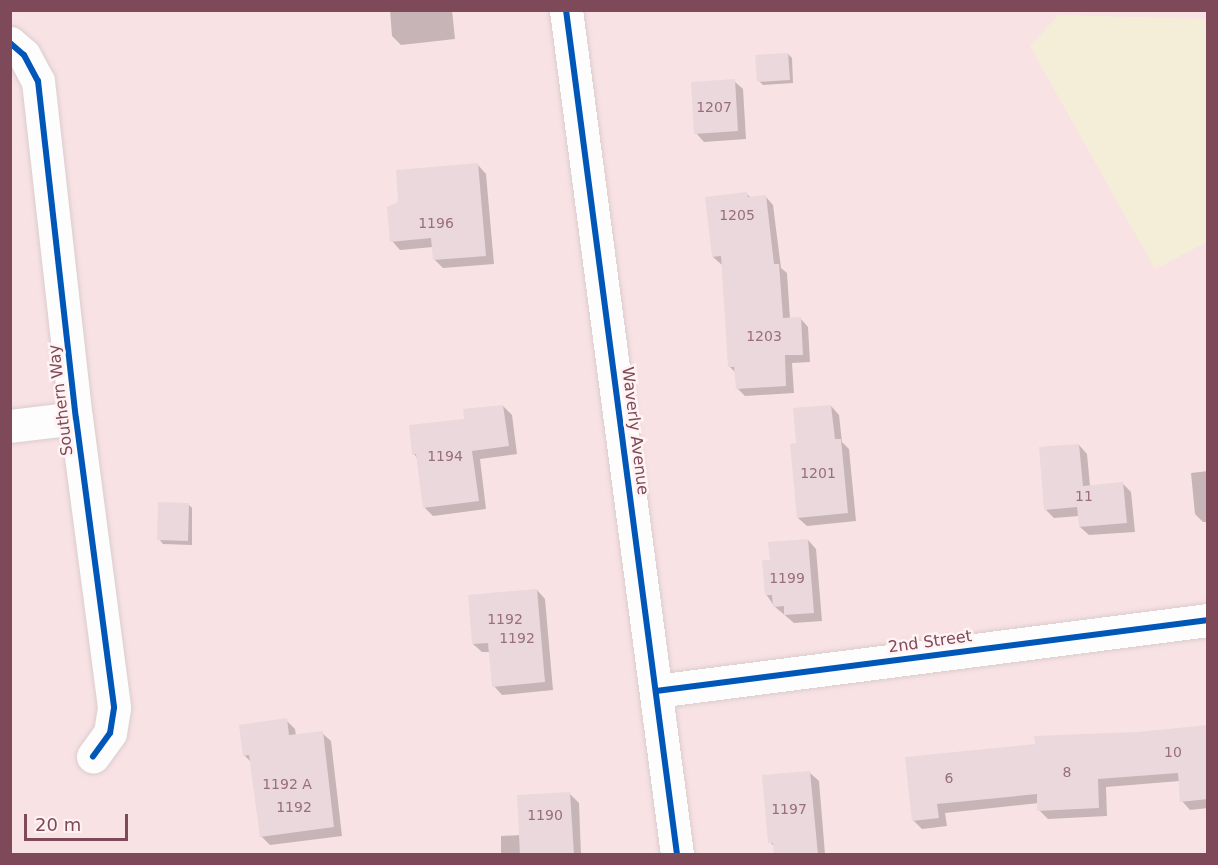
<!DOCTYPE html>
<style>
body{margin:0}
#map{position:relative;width:1218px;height:865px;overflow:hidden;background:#faefef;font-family:"DejaVu Sans",sans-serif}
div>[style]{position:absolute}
.residential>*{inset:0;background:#f8e2e4}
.green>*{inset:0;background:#f4eed8}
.shadow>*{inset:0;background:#0003}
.building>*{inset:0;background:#ead8dc}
.roads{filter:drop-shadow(0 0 2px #dbccce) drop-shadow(0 0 2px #dbccce)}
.minor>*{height:33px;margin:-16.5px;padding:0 16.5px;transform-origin:16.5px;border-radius:16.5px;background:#fefdfd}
.cycleway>*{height:6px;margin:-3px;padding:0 3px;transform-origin:3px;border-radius:3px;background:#0057b8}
span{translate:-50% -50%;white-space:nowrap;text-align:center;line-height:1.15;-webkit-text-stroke:5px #fff3f3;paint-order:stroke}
.number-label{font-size:14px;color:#9a6e7a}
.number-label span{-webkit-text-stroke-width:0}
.street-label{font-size:16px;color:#7e4958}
.frame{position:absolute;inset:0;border:12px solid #7e4958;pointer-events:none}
.scale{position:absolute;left:24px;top:814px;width:104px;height:27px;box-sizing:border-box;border:3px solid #7e4958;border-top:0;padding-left:8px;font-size:18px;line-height:21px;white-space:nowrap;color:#7e4958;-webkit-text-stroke:4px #fff3f3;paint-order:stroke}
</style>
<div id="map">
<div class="residential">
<div style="clip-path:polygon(10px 11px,1207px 11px,1207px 854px,11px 854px)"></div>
</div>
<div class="green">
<div style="clip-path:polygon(1059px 15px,1207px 19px,1207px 242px,1155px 269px,1030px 46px)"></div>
</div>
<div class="shadow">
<div style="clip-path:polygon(390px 10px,452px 10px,455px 39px,401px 45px,392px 36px)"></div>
<div style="clip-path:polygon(788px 54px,792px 58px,793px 83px,763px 85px,759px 81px)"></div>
<div style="clip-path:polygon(734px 81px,743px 89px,746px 139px,704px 142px,696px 133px)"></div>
<div style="clip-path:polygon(478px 165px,486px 174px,494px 264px,443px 268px,434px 259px,433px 247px,400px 250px,392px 241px)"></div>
<div style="clip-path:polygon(747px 194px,751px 198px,765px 196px,773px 205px,781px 268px,787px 273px,790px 319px,800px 318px,808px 327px,810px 362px,792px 363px,794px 393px,745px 396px,737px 388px,736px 373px,730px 367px,722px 265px,713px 257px)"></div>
<div style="clip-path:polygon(503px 406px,512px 415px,517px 454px,480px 459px,486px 509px,433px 516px,424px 507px,418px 459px,414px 454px)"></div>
<div style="clip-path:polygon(831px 406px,839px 415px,842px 442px,849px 449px,856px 521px,807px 526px,798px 518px,798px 444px)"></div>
<div style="clip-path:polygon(1079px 445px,1087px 454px,1090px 486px,1123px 484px,1131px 492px,1135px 532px,1089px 535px,1080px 527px,1079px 516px,1054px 518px,1046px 510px)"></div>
<div style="clip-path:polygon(1208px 471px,1208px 522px,1203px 522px,1195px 514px,1191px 473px)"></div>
<div style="clip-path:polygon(188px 504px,192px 508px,192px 545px,163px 544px,159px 539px)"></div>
<div style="clip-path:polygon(808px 540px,816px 549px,822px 621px,794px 623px,774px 606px,766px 594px,771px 561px)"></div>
<div style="clip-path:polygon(537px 590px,545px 599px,553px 690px,502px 695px,494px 686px,490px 652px,482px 652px,473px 644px)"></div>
<div style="clip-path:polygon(286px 720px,295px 729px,296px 736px,322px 733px,331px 741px,342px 836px,270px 845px,261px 836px,252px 763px,244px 755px)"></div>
<div style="clip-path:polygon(1208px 727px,1208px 808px,1190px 810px,1182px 801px,1180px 781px,1106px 787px,1107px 816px,1048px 819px,1039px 810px,1039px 803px,945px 813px,947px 826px,922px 829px,913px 820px,907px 759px)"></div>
<div style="clip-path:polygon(810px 773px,819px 781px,825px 854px,775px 854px,775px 847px,770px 842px)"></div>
<div style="clip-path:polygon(570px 794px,579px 803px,581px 854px,501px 854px,501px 836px,521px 835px)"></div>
</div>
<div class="building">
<div style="clip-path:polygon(788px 53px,790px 80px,757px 82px,755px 55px)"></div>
<div style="clip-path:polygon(735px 79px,738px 131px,694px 134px,691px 82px)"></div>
<div style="clip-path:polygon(478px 163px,486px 256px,433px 260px,431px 238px,390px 242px,387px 207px,398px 202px,396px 170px)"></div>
<div style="clip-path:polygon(747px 192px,748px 197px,766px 195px,774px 264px,779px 264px,783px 318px,801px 317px,803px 355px,785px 355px,786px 386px,736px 389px,734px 367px,728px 367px,721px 256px,712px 257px,705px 197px)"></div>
<div style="clip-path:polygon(503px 405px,509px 446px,472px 451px,479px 501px,423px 508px,416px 454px,412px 455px,409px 425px,464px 419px,463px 409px)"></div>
<div style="clip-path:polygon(831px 405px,835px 439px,841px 439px,848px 513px,797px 518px,790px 444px,796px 443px,793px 408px)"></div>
<div style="clip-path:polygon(1079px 444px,1083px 486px,1123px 482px,1127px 523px,1079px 527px,1077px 507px,1044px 510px,1039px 447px)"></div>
<div style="clip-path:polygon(158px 502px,189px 503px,188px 541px,157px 540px)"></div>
<div style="clip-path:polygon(808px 539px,814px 613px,784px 615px,784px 606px,773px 607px,772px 595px,765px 595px,762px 560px,770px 560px,768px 542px)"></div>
<div style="clip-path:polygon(537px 589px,545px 682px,492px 687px,488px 643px,472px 644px,468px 595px)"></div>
<div style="clip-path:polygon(287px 718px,289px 735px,323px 731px,334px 827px,260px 837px,249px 755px,243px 756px,239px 725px)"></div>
<div style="clip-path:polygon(1208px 725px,1208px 799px,1180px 802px,1178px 773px,1098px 779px,1099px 808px,1037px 811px,1037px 794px,937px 804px,939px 818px,912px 821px,905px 757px,1035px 744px,1034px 736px,1137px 732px)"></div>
<div style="clip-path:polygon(810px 771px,818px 855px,774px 855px,773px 843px,768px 843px,762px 775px)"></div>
<div style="clip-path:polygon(570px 792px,574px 855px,520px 855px,517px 795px)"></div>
</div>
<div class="roads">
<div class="minor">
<div style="left:566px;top:10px;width:851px;rotate:82.51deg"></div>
<div style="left:10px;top:43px;width:18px;rotate:41deg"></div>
<div style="left:24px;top:55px;width:30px;rotate:62deg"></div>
<div style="left:38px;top:81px;width:339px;rotate:83.6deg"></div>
<div style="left:76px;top:418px;width:292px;rotate:82.5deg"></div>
<div style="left:114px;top:708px;width:25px;rotate:99deg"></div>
<div style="left:110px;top:733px;width:29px;rotate:126deg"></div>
<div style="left:10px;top:426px;width:66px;rotate:-6.9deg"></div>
<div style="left:656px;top:691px;width:557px;rotate:-7.33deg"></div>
</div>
</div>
<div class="cycleway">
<div style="left:566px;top:10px;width:851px;rotate:82.51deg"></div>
<div style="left:10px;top:43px;width:18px;rotate:41deg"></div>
<div style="left:24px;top:55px;width:30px;rotate:62deg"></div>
<div style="left:38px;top:81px;width:339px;rotate:83.6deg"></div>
<div style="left:76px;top:418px;width:292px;rotate:82.5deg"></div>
<div style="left:114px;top:708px;width:25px;rotate:99deg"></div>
<div style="left:110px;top:733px;width:29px;rotate:126deg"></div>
<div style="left:656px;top:691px;width:557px;rotate:-7.33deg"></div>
</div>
<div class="number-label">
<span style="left:714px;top:107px">1207</span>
<span style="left:737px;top:215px">1205</span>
<span style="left:436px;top:223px">1196</span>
<span style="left:764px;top:336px">1203</span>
<span style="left:445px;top:456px">1194</span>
<span style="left:818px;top:473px">1201</span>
<span style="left:1084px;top:496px">11</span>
<span style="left:787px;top:578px">1199</span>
<span style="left:505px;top:619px">1192</span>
<span style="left:517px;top:638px">1192</span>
<span style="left:1173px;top:752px">10</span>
<span style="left:1067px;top:772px">8</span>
<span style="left:949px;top:778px">6</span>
<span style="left:287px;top:784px">1192 A</span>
<span style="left:294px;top:807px">1192</span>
<span style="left:789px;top:809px">1197</span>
<span style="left:545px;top:815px">1190</span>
</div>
<div class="street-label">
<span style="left:61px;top:400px;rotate:-97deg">Southern Way</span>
<span style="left:635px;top:431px;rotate:83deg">Waverly Avenue</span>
<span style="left:930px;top:642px;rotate:-8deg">2nd Street</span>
</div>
<div class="frame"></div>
<div class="scale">20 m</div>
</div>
